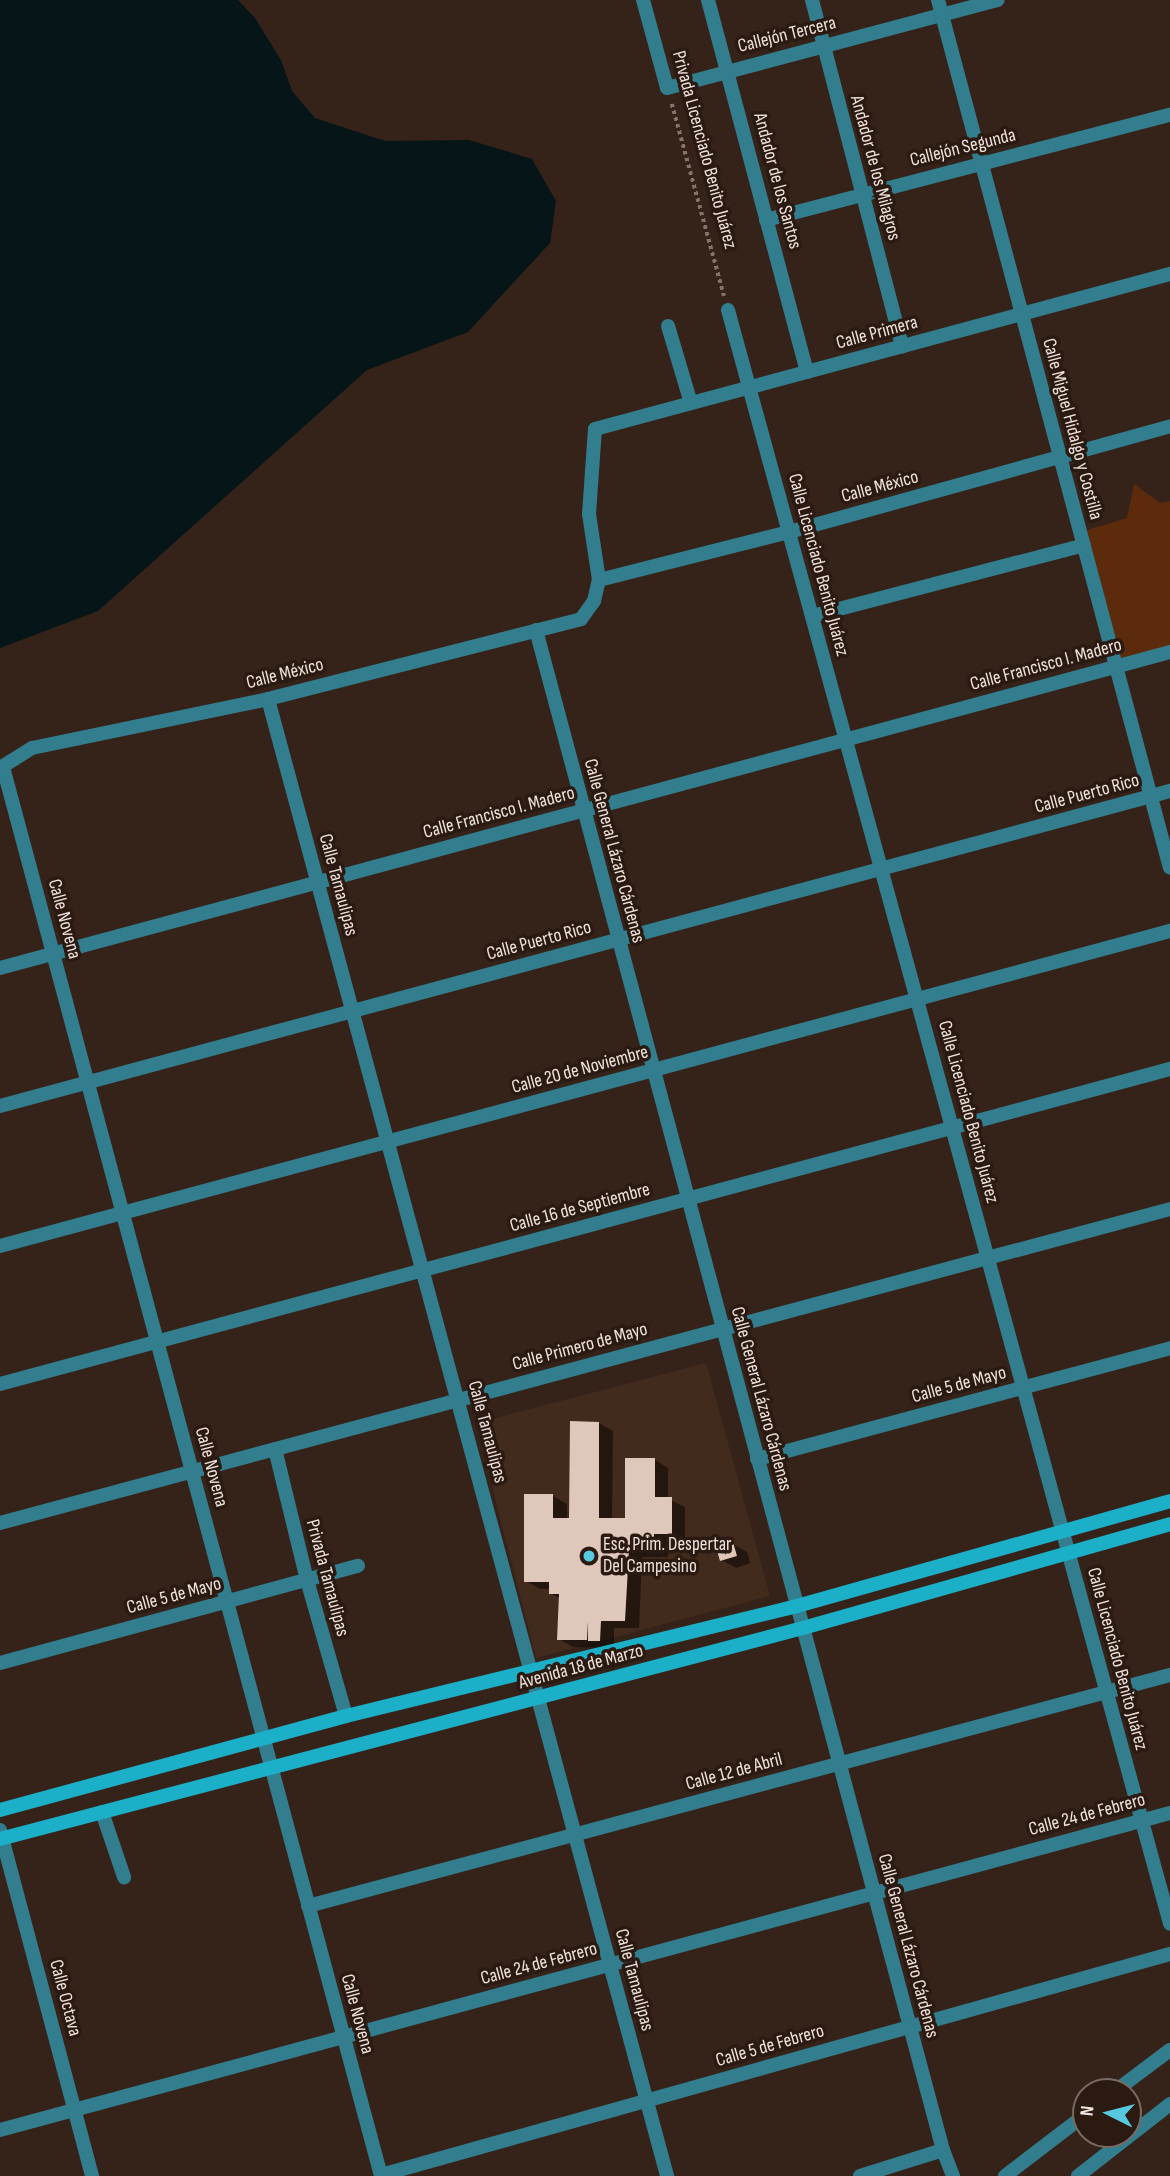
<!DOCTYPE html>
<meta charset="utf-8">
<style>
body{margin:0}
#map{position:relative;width:1170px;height:2176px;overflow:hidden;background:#35231a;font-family:"Sofia Sans Condensed",sans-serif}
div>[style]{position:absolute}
.built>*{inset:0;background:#422a1d}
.green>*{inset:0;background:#5c2b0c}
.water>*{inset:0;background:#061518}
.shadow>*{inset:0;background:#0007}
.building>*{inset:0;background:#dfc7bb}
.path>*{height:3.5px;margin-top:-1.75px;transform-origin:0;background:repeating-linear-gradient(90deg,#84746d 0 3.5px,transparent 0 7px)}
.street>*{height:14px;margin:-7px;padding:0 7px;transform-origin:7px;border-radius:7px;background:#327e8e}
.secondary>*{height:14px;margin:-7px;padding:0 7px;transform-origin:7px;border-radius:7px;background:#1cafc8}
.dots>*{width:19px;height:19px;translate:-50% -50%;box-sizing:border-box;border:4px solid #2b1a11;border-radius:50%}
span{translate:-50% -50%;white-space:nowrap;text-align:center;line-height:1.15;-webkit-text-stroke:7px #2b1a11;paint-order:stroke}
.street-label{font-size:19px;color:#f0e3dd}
.poi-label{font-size:19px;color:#f0e3dd}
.left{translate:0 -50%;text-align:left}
.north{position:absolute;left:1072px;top:2078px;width:70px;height:70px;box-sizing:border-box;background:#2b1a11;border:2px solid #7a6a63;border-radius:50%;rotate:276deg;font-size:19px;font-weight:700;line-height:28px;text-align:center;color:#f0e3dd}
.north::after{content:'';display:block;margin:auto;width:24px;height:32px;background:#56c9e1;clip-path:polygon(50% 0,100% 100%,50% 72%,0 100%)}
</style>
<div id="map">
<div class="built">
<div style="clip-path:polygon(706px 1363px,770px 1596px,536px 1658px,476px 1423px)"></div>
</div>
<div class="green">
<div style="clip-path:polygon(1134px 484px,1160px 503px,1170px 501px,1170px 648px,1120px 662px,1084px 531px,1127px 518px)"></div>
</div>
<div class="water">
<div style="clip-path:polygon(0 0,238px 0,255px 18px,281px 60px,292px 91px,315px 118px,385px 141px,469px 140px,532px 159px,556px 201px,550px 243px,468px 332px,367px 370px,98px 611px,0 648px)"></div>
</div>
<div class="shadow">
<div style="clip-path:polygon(599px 1423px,613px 1431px,612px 1520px,626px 1520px,655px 1460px,668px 1468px,668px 1499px,685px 1507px,685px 1541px,668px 1541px,668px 1557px,642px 1557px,639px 1628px,614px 1628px,614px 1648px,573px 1647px,559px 1639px,561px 1599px,550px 1593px,550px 1589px,540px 1589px,526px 1581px,553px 1496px,567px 1504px,567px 1519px,571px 1519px)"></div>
<div style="clip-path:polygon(733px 1544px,747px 1552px,750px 1563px,736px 1568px,722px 1560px)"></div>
</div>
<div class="building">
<div style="clip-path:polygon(570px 1421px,599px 1422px,599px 1518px,625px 1518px,625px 1458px,655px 1458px,655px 1497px,672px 1497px,672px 1534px,654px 1534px,654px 1550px,629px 1550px,625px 1621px,601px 1621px,600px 1641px,588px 1641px,588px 1621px,587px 1640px,557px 1640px,559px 1594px,549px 1594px,549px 1582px,524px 1582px,524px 1494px,553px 1494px,553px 1518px,569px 1518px)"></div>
<div style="clip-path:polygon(733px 1542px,737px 1556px,720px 1561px,716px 1547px)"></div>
</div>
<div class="path">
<div style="left:672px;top:104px;width:199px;rotate:74.8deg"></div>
</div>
<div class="street">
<div style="left:643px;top:0;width:91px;rotate:74.7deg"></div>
<div style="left:667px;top:88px;width:342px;rotate:-14.9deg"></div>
<div style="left:708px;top:0;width:385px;rotate:75.1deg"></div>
<div style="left:812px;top:0;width:358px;rotate:75.4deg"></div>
<div style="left:938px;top:0;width:898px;rotate:75.04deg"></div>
<div style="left:766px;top:220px;width:417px;rotate:-14.6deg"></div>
<div style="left:728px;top:310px;width:1673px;rotate:74.68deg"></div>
<div style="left:668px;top:326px;width:80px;rotate:73.4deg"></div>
<div style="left:599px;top:580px;width:196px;rotate:-14.2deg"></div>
<div style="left:789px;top:532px;width:395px;rotate:-15.5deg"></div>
<div style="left:812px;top:616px;width:281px;rotate:-14.6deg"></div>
<div style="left:536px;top:630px;width:1574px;rotate:75.01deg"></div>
<div style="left:943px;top:2150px;width:28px;rotate:69deg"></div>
<div style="left:268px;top:699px;width:1530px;rotate:74.88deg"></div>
<div style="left:3px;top:767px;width:1459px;rotate:74.98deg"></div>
<div style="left:0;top:768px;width:38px;rotate:-32deg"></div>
<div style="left:32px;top:748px;width:241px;rotate:-11.7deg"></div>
<div style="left:268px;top:699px;width:323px;rotate:-14.3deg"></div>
<div style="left:581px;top:619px;width:22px;rotate:-54deg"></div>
<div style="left:594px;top:601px;width:22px;rotate:-77deg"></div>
<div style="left:599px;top:580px;width:67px;rotate:-98.6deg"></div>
<div style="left:589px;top:514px;width:85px;rotate:-86deg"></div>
<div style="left:595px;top:429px;width:596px;rotate:-15.09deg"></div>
<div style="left:0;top:968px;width:1212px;rotate:-15.11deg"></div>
<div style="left:0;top:1106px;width:1212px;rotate:-15.07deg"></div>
<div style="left:0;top:1246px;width:1212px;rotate:-15.07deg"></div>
<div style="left:0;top:1384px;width:1212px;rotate:-15.07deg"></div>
<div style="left:275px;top:1449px;width:135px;rotate:76.3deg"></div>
<div style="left:307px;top:1580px;width:141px;rotate:74deg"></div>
<div style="left:757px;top:1459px;width:428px;rotate:-15deg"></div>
<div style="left:0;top:1523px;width:1211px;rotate:-15.02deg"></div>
<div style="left:0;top:1663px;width:371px;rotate:-15.2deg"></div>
<div style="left:102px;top:1812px;width:69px;rotate:71.3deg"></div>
<div style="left:0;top:1830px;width:358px;rotate:75.1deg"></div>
<div style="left:308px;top:1906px;width:892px;rotate:-15deg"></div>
<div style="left:1114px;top:2092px;width:70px;rotate:-36.9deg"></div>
<div style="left:0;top:2130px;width:1212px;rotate:-15.16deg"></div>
<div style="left:381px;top:2175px;width:819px;rotate:-15.65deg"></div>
<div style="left:860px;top:2176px;width:87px;rotate:-17.4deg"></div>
<div style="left:1005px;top:2176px;width:102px;rotate:-37.4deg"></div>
<div style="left:1078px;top:2176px;width:117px;rotate:-38deg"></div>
</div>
<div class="secondary">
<div style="left:0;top:1810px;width:359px;rotate:-15.2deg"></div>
<div style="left:346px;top:1716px;width:464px;rotate:-13.7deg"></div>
<div style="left:797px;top:1606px;width:387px;rotate:-15.7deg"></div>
<div style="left:0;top:1839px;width:830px;rotate:-14.72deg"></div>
<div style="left:803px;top:1628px;width:381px;rotate:-15.8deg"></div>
</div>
<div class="dots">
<div style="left:589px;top:1556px;background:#56c9e1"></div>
</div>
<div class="street-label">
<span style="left:787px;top:35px;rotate:-14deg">Callejón Tercera</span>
<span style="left:963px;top:148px;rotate:-14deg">Callejón Segunda</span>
<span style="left:704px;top:150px;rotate:75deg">Privada Licenciado Benito Juárez</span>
<span style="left:875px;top:168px;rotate:75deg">Andador de los Milagros</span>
<span style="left:777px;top:181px;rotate:75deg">Andador de los Santos</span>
<span style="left:877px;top:333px;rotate:-15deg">Calle Primera</span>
<span style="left:1072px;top:429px;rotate:75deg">Calle Miguel Hidalgo y Costilla</span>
<span style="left:880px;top:487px;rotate:-15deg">Calle México</span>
<span style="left:818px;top:565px;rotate:75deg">Calle Licenciado Benito Juárez</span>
<span style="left:1046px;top:665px;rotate:-15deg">Calle Francisco I. Madero</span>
<span style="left:285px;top:674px;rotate:-14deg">Calle México</span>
<span style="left:1087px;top:794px;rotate:-15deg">Calle Puerto Rico</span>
<span style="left:499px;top:813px;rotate:-15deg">Calle Francisco I. Madero</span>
<span style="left:614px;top:851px;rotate:75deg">Calle General Lázaro Cárdenas</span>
<span style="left:338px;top:885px;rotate:75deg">Calle Tamaulipas</span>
<span style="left:64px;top:919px;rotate:75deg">Calle Novena</span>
<span style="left:539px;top:941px;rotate:-15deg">Calle Puerto Rico</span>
<span style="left:580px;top:1070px;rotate:-15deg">Calle 20 de Noviembre</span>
<span style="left:968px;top:1112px;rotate:75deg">Calle Licenciado Benito Juárez</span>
<span style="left:580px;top:1208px;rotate:-15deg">Calle 16 de Septiembre</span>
<span style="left:580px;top:1347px;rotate:-15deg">Calle Primero de Mayo</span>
<span style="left:959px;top:1385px;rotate:-15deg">Calle 5 de Mayo</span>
<span style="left:761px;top:1399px;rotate:75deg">Calle General Lázaro Cárdenas</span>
<span style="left:487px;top:1432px;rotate:75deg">Calle Tamaulipas</span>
<span style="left:211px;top:1467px;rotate:75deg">Calle Novena</span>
<span style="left:327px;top:1578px;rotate:75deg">Privada Tamaulipas</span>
<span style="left:174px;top:1596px;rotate:-15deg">Calle 5 de Mayo</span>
<span style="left:1117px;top:1659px;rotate:75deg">Calle Licenciado Benito Juárez</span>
<span style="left:581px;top:1667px;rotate:-15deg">Avenida 18 de Marzo</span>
<span style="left:734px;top:1772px;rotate:-15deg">Calle 12 de Abril</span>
<span style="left:1087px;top:1815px;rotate:-15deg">Calle 24 de Febrero</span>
<span style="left:908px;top:1946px;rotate:75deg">Calle General Lázaro Cárdenas</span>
<span style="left:539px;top:1964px;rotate:-15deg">Calle 24 de Febrero</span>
<span style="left:634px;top:1980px;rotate:75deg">Calle Tamaulipas</span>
<span style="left:65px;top:1998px;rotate:75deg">Calle Octava</span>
<span style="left:357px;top:2014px;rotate:75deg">Calle Novena</span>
<span style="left:770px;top:2046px;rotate:-16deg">Calle 5 de Febrero</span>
</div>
<div class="poi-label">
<span class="left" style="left:603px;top:1556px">Esc. Prim. Despertar<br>Del Campesino</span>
</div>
<div class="north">N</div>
</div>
